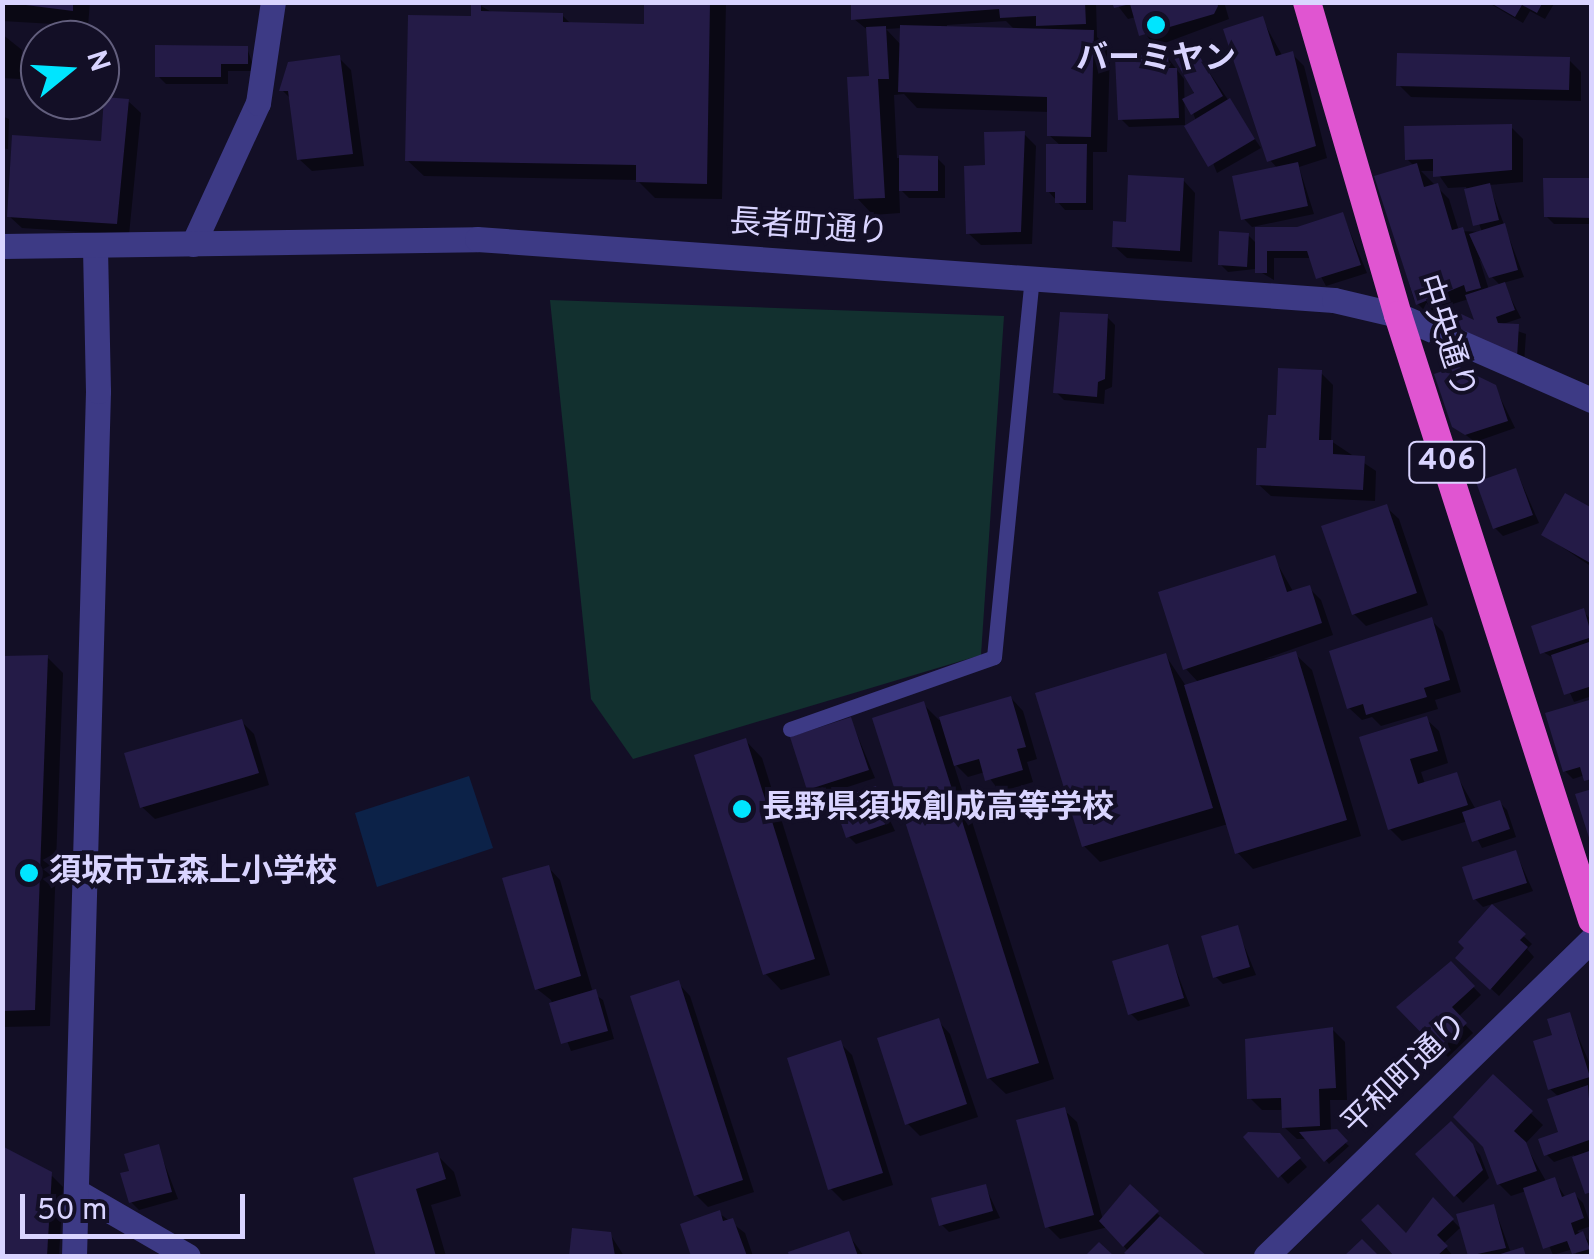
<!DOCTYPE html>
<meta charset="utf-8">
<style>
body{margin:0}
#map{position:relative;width:1594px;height:1259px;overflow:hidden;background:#130f26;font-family:Overpass,"Noto Sans JP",sans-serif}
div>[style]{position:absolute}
.green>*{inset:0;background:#12302f}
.water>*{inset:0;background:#0c2248}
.shadow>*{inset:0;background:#0007}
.building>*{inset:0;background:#241b47}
.service>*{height:15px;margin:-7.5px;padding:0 7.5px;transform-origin:7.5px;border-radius:7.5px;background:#3d3a85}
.minor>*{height:25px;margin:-12.5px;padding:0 12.5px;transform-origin:12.5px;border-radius:12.5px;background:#3d3a85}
.tertiary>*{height:25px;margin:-12.5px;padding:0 12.5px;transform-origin:12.5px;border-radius:12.5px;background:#3d3a85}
.trunk>*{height:28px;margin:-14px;padding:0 14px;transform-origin:14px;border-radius:14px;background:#e055d1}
.dots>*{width:28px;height:28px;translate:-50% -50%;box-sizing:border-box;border:5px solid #130f26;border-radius:50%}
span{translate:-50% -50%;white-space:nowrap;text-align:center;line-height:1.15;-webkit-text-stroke:8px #130f26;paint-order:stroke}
.shield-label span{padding:2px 8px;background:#130f26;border:2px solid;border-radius:8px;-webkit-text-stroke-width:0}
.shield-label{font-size:30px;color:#d9d4ff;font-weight:700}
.poi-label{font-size:32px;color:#d9d4ff;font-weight:700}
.left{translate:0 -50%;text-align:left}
.street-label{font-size:32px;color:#d9d4ff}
.frame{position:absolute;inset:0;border:5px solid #d9d4ff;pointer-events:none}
.north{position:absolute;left:20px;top:20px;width:100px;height:100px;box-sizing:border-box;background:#130f26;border:2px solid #625e7d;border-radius:50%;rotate:72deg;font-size:28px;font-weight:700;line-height:40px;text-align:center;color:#d9d4ff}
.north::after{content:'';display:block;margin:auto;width:35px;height:45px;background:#00e5ff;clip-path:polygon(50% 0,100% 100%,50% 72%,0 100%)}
.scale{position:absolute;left:20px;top:1194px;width:225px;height:45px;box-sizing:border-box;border:5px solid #d9d4ff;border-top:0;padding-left:12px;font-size:30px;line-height:35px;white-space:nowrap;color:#d9d4ff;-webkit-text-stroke:8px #130f26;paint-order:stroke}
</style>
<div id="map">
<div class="green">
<div style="clip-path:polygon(550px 300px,1004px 316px,981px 655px,633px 759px,591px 699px)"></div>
</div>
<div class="water">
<div style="clip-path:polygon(469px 776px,493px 848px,377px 887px,355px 813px)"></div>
</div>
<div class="shadow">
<div style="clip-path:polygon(2px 2px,90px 2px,88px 26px,2px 21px)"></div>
<div style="clip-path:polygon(474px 2px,495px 14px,562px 15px,572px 25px,646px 26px,647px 2px,726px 2px,722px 199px,655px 198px,637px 180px,424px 176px,407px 160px,474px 19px)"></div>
<div style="clip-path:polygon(738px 2px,805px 2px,741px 5px)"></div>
<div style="clip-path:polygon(evenodd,853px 2px,1096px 2px,1097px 37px,1110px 49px,1107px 152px,1093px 152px,1093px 210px,1065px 210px,1048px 191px,1061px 146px,1049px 135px,1050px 112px,917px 108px,904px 94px,894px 95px,897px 158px,937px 158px,945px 166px,945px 198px,909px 198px,899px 188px,900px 213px,873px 215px,857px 198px,872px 78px,869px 31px,854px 19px,853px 2px,1006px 21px,1016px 31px,947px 29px,947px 25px,1006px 21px,853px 2px,902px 28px,902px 46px,886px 29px,902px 28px)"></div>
<div style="clip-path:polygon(1115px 2px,1224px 2px,1229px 19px,1154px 47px,1136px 17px,1128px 19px)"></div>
<div style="clip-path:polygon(1487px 2px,1555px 2px,1545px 19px,1530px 11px,1523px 23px)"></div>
<div style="clip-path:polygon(1262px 19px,1283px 57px,1292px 54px,1304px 66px,1327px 158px,1299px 167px,1314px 214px,1252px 227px,1244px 219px,1278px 169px,1270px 160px)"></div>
<div style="clip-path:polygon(2px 34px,22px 50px,20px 79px,2px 78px)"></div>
<div style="clip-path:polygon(247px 48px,255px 71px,228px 71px,228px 84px,166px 84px,158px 76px)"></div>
<div style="clip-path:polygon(1194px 50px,1261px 148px,1217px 173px,1193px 113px)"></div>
<div style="clip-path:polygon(1167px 57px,1184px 79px,1185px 125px,1129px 127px,1121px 119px)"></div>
<div style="clip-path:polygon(339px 58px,351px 70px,364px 166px,312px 171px,299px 159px,292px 100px,282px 90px)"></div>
<div style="clip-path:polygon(1569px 60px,1581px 72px,1581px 101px,1411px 97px,1399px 85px)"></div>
<div style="clip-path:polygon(128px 101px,141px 113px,129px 235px,22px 228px,9px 216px,103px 144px)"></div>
<div style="clip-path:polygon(2px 116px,9px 119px,8px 149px,2px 148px)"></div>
<div style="clip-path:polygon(evenodd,1511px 127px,1523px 139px,1523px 182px,1489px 185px,1524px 277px,1503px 283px,1521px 318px,1500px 325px,1526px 334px,1524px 363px,1452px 323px,1478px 325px,1469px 299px,1426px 312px,1414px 300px,1377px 178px,1415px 167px,1407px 159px,1511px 127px,1421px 171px,1436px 171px,1448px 188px,1466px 187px,1482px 232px,1459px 231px,1449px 199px,1421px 171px,1511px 127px,1479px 258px,1492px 277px,1501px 286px,1489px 290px,1479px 258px)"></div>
<div style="clip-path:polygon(1024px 134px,1036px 146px,1032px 244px,981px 245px,968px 233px,988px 168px)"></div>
<div style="clip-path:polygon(1183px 180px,1195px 193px,1192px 262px,1127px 258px,1114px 246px,1128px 225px)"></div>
<div style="clip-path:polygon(1592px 181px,1592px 224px,1554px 224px,1546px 216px)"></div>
<div style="clip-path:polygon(1343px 215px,1367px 273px,1326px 286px,1311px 258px,1274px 258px,1274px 280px,1255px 269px,1228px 272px,1220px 264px,1248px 235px,1258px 245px)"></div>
<div style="clip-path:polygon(1107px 317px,1115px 325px,1112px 387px,1105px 390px,1104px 404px,1064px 400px,1056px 392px)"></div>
<div style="clip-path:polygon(1321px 373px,1333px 385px,1331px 441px,1376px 471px,1375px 501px,1271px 496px,1258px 484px,1278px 418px)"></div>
<div style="clip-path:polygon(1495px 387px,1515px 428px,1475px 442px,1454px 426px)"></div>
<div style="clip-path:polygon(1516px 470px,1539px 523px,1503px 536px,1495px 528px)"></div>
<div style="clip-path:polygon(1386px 507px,1399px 519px,1428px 605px,1366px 626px,1354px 614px)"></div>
<div style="clip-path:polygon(1592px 511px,1592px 567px,1544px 535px)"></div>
<div style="clip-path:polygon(1274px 558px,1294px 593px,1309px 588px,1321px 600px,1333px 635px,1264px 659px,1295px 654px,1312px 670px,1361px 836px,1253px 869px,1237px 852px,1228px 824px,1100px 862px,1084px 846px,1166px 656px,1186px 686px,1199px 683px,1186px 669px)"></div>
<div style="clip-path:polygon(1583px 611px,1592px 621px,1592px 696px,1574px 702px,1555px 659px,1543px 652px)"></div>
<div style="clip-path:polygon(1431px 620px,1443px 632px,1461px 692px,1435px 700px,1438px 709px,1381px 726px,1372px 717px,1362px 720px,1349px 708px)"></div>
<div style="clip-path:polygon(47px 657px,63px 673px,50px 1026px,2px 1027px,2px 658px)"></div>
<div style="clip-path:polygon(1011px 698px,1023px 711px,1037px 759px,1027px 762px,1033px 782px,1000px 792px,985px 772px,968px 777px,953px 762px,1054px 1079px,1006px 1094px,989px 1078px,923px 704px,939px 720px)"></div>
<div style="clip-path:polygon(1588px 703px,1592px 707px,1592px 785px,1585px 775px,1573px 779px,1565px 771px)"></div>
<div style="clip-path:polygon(1426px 719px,1439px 731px,1448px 763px,1421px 772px,1425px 784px,1456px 774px,1476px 810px,1499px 802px,1507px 810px,1516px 837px,1482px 848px,1468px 821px,1402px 841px,1390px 829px,1362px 739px)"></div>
<div style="clip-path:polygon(851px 720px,875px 778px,817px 797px,809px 789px)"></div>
<div style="clip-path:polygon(242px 722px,254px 734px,269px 785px,155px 819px,142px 807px)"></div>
<div style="clip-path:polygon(746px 741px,762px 758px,830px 975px,781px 990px,765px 973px)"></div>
<div style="clip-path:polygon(875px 789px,895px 831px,856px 844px,848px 836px)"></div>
<div style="clip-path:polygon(1516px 853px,1533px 891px,1483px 907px,1475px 899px)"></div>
<div style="clip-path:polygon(548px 867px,560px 880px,593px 993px,603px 1000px,614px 1039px,571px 1051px,551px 1000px,537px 989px)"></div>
<div style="clip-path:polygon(1492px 907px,1532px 944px,1527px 949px,1534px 957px,1499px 996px,1458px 958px)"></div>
<div style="clip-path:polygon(1237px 928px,1256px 975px,1223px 984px,1215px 976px)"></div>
<div style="clip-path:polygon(1167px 947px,1190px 1006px,1138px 1021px,1130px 1013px)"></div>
<div style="clip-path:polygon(1451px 964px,1481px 995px,1458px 1017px,1473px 1033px,1448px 1057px,1400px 1007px)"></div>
<div style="clip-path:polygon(678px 983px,690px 996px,754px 1192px,708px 1207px,696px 1195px)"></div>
<div style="clip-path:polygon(1569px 1015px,1592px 1069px,1592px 1197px,1574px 1155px,1554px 1162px,1546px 1154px,1561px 1134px,1559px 1097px,1550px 1089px,1555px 1037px)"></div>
<div style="clip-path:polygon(938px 1021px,950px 1034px,978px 1117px,920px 1136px,907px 1123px)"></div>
<div style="clip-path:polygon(1332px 1029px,1345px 1042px,1347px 1100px,1330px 1100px,1331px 1132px,1349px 1146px,1329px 1164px,1308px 1139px,1297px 1139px,1284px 1127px,1284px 1110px,1262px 1110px,1250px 1098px)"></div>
<div style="clip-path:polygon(840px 1043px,852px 1055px,893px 1185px,843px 1201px,831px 1189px)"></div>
<div style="clip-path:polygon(1493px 1077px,1543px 1125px,1525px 1144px,1547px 1183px,1554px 1180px,1566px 1198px,1575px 1195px,1583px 1203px,1591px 1226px,1577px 1231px,1591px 1242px,1592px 1256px,1578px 1256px,1573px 1249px,1553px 1255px,1526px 1191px,1511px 1196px,1499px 1184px)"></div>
<div style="clip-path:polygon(1064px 1110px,1077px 1122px,1103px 1220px,1130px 1188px,1203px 1256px,1132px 1256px,1108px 1227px,1060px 1239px,1048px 1227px)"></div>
<div style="clip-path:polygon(1451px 1124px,1480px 1155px,1489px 1178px,1463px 1203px,1418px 1155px)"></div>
<div style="clip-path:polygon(1248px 1139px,1287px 1144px,1307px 1167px,1288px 1184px)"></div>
<div style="clip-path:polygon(158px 1147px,178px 1199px,139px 1210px,131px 1202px,132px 1173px)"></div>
<div style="clip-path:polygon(437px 1155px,454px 1172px,461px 1196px,431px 1205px,446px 1256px,379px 1256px,356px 1180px)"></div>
<div style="clip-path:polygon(50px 1174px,63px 1187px,59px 1256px,2px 1256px,2px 1228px)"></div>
<div style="clip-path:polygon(985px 1186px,1000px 1218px,949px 1232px,941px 1224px)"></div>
<div style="clip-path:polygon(1434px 1201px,1460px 1228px,1443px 1244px,1453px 1256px,1398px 1256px,1364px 1220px,1407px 1237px)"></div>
<div style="clip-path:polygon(1494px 1207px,1511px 1253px,1522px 1249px,1526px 1256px,1470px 1256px,1459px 1216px)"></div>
<div style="clip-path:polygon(719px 1213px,745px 1233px,753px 1256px,693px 1256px,683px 1225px)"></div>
<div style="clip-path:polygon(574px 1231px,610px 1234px,624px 1256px,571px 1256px)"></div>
<div style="clip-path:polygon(848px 1234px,864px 1256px,792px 1256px,791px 1253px)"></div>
</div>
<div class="building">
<div style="clip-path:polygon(2px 2px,73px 2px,73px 11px)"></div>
<div style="clip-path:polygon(471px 2px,481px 2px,481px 11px,563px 13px,563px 22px,644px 24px,644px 2px,710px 2px,707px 184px,636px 182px,636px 165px,405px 161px,408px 15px,471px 16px)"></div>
<div style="clip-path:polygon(851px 2px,1085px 2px,1086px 24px,1036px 26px,1036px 16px,1000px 18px,999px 9px,851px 20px)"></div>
<div style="clip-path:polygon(1112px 2px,1217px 2px,1218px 6px,1214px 14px,1139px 36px,1130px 4px,1114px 8px)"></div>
<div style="clip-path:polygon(1489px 2px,1543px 2px,1537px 13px,1522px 5px,1515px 17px)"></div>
<div style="clip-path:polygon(1263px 16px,1276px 56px,1293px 51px,1316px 146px,1267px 162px,1223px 29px)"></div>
<div style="clip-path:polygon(900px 25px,1094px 30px,1091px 137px,1047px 136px,1047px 97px,898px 92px)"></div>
<div style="clip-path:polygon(886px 26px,889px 79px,878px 79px,885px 198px,854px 199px,847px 77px,869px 76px,866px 27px)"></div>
<div style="clip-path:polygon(155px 45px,248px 46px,248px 64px,221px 64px,221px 77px,155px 77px)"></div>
<div style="clip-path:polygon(1194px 47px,1223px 96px,1191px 115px,1182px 99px,1194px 93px,1174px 58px)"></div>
<div style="clip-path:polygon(1397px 53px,1570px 57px,1569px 90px,1396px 86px)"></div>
<div style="clip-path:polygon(1168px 54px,1169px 68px,1177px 68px,1179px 118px,1118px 120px,1115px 57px)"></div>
<div style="clip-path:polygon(340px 55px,353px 154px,297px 160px,288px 91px,279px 91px,288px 62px)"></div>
<div style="clip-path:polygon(104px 97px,129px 99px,117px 224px,7px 217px,12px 135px,101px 141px)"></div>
<div style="clip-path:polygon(1230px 98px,1255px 139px,1208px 167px,1184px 126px)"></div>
<div style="clip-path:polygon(1512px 124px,1512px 170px,1433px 177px,1433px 159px,1405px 160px,1404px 126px)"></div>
<div style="clip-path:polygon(1025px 131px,1021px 232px,966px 234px,964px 166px,985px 165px,984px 132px)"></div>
<div style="clip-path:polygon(1046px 144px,1087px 144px,1086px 203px,1055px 203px,1055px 192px,1046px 192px)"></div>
<div style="clip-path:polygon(899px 155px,938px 156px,938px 191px,899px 191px)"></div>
<div style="clip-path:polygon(1298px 162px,1308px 206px,1241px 220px,1232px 176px)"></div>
<div style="clip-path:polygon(1417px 163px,1424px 187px,1438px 183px,1452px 230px,1463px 227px,1481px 288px,1466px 292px,1464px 285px,1416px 305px,1374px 176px)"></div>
<div style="clip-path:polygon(1128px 175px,1184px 178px,1180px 251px,1112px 247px,1113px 221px,1126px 222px)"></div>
<div style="clip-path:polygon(1543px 178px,1592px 178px,1592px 218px,1544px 217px)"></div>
<div style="clip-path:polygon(1490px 183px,1499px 220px,1473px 226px,1464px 189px)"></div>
<div style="clip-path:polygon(1343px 212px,1361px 265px,1316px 279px,1307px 251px,1267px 251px,1267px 273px,1255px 273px,1255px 227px,1297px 227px)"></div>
<div style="clip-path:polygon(1505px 223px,1518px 270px,1489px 278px,1469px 234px)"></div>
<div style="clip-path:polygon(1219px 231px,1249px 233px,1247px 267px,1218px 265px)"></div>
<div style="clip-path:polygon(1505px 282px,1515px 310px,1496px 317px,1498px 323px,1519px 324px,1517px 358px,1449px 323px,1455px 311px,1474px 320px,1465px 295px)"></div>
<div style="clip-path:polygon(1060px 312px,1108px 314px,1105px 379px,1098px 382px,1097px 397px,1053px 393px)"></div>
<div style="clip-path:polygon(1457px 366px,1496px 385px,1508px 421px,1465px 435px,1452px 427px,1434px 374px)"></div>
<div style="clip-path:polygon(1278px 368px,1322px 370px,1319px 440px,1333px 440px,1333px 454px,1365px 456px,1363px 490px,1256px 485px,1257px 448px,1266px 448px,1268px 415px,1276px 415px)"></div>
<div style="clip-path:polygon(1516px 468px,1533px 515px,1493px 529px,1476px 482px)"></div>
<div style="clip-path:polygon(1565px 493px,1592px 508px,1592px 564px,1541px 535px)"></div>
<div style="clip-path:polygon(1387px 504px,1417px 593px,1352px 615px,1321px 526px)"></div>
<div style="clip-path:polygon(1275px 555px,1287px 592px,1310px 585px,1322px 623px,1183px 670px,1158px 592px)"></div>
<div style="clip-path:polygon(1584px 608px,1592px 637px,1540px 654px,1531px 626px)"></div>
<div style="clip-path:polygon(1432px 617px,1450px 680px,1424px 688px,1427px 697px,1366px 715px,1363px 704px,1347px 709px,1329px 651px)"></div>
<div style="clip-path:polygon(1592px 641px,1592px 686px,1564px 695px,1551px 655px)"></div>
<div style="clip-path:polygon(1296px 651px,1347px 820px,1235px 854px,1184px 685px)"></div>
<div style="clip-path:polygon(1166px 653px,1213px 808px,1082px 847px,1035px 693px)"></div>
<div style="clip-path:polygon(48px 655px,35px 1010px,2px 1011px,2px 656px)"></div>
<div style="clip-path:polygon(1011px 696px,1026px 747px,1017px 749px,1023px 770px,985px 781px,979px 759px,954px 766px,939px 717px)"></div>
<div style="clip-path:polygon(1589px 700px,1592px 779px,1584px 781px,1580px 767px,1563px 772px,1545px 713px)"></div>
<div style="clip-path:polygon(924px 701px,1039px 1063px,987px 1079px,872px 718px)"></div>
<div style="clip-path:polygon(1427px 716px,1438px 751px,1410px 759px,1418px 784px,1457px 772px,1468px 805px,1388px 830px,1359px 737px)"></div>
<div style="clip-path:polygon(851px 717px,869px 770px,807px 790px,790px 737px)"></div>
<div style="clip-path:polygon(242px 719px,259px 773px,140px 808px,124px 753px)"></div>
<div style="clip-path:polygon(746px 738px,815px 959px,763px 975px,694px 755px)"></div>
<div style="clip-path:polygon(876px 786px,889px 823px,846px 838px,833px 800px)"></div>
<div style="clip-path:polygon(1592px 789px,1592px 844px,1591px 844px,1575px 794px)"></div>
<div style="clip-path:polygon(1500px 800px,1510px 829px,1472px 842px,1462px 812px)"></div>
<div style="clip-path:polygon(1516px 850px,1527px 883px,1473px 900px,1462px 867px)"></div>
<div style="clip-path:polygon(549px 865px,581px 976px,535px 990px,502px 878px)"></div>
<div style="clip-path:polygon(1492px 904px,1526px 934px,1520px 940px,1528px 947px,1490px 990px,1455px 958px,1464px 948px,1458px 942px)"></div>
<div style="clip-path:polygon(1238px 925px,1250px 967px,1213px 978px,1201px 936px)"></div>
<div style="clip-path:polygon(1168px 944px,1184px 998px,1128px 1015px,1112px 961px)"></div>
<div style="clip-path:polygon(1451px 961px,1475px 986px,1452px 1007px,1467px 1023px,1439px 1051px,1396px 1007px)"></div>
<div style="clip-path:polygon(679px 980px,743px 1180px,694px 1196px,630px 996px)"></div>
<div style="clip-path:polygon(596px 989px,608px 1031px,561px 1044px,549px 1003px)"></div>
<div style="clip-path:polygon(1570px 1012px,1590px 1077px,1548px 1090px,1533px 1041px,1552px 1035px,1547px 1019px)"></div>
<div style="clip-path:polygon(939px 1018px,967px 1104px,905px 1125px,877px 1038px)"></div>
<div style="clip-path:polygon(1333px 1027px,1336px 1088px,1319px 1089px,1320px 1126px,1282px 1128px,1281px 1098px,1247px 1099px,1245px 1039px)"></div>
<div style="clip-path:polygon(841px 1040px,883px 1173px,828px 1190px,787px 1058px)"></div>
<div style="clip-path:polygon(1493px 1074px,1533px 1111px,1514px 1131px,1526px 1142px,1537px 1171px,1497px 1185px,1483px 1147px,1453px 1117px)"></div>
<div style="clip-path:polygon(1588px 1085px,1592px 1139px,1544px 1156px,1538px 1139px,1558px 1132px,1547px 1099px)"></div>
<div style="clip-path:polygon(1065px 1107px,1094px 1215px,1045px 1228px,1016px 1120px)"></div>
<div style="clip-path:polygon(1451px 1121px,1473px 1144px,1483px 1170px,1454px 1197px,1415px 1154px)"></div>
<div style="clip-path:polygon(1337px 1129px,1348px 1141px,1324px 1162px,1299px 1132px)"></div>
<div style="clip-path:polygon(1248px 1132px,1280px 1133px,1301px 1158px,1278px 1178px,1243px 1137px)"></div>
<div style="clip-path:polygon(159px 1144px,172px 1192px,129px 1203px,120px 1173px,129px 1171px,124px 1154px)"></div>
<div style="clip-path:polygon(2px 1146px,52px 1172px,47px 1256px,2px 1256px)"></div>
<div style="clip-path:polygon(1592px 1150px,1592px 1192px,1585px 1194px,1572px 1157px)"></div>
<div style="clip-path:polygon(438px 1152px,446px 1179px,416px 1189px,436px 1256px,376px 1256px,353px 1178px)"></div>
<div style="clip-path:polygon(1555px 1177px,1562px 1197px,1575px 1192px,1584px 1218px,1571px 1223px,1575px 1235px,1583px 1231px,1590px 1249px,1572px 1254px,1567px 1241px,1543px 1249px,1523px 1188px)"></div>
<div style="clip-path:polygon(986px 1184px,993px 1211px,939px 1226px,931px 1198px)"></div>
<div style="clip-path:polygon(1130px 1184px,1159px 1211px,1123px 1247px,1099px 1221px)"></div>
<div style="clip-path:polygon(1433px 1197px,1454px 1219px,1437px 1235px,1448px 1246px,1437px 1256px,1394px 1256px,1361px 1220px,1378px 1204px,1406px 1233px)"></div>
<div style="clip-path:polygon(1494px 1204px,1506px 1248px,1468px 1256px,1456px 1214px)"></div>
<div style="clip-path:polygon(720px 1210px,723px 1221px,733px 1218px,747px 1256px,691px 1256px,680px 1224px)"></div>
<div style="clip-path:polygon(1160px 1216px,1207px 1256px,1129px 1256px,1124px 1253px)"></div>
<div style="clip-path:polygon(572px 1228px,611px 1232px,615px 1256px,569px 1256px)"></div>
<div style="clip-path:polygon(849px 1231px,858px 1256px,789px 1256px,788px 1252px)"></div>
<div style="clip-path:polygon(1362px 1239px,1379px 1256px,1344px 1256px)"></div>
<div style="clip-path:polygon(1099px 1242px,1114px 1256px,1085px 1256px)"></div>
<div style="clip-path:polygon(1523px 1247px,1526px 1256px,1494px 1256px)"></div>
</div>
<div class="service">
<div style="left:790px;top:729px;width:216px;rotate:-19.4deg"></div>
<div style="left:994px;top:657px;width:382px;rotate:-84.3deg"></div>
</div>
<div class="minor">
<div style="left:193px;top:244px;width:155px;rotate:-65.3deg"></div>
<div style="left:258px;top:103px;width:102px;rotate:-81.6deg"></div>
<div style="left:1398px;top:315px;width:212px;rotate:23.7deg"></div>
<div style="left:76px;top:1191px;width:129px;rotate:30.1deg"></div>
<div style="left:74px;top:1256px;width:865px;rotate:-88.41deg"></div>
<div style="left:98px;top:391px;width:145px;rotate:-91.2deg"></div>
</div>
<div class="tertiary">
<div style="left:2px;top:246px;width:475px;rotate:-0.8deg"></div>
<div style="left:477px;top:239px;width:859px;rotate:4.07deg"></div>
<div style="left:1334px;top:300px;width:66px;rotate:13.2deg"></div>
<div style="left:1266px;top:1256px;width:455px;rotate:-44.2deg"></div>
</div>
<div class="trunk">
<div style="left:1307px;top:2px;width:326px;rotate:73.8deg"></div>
<div style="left:1398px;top:315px;width:635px;rotate:72.22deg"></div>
</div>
<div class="dots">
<div style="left:1156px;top:25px;background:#00e5ff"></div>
<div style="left:742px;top:809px;background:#00e5ff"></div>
<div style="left:29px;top:873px;background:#00e5ff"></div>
</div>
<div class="shield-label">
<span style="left:1447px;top:462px">406</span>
</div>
<div class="poi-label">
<span style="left:1156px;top:60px">バーミヤン</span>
<span class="left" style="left:762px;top:809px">長野県須坂創成高等学校</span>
<span class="left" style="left:49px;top:873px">須坂市立森上小学校</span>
</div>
<div class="street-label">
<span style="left:809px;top:229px;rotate:4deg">長者町通り</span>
<span style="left:1444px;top:337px;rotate:72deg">中央通り</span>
<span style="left:1406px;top:1075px;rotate:-44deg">平和町通り</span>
</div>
<div class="frame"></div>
<div class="north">N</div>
<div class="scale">50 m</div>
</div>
